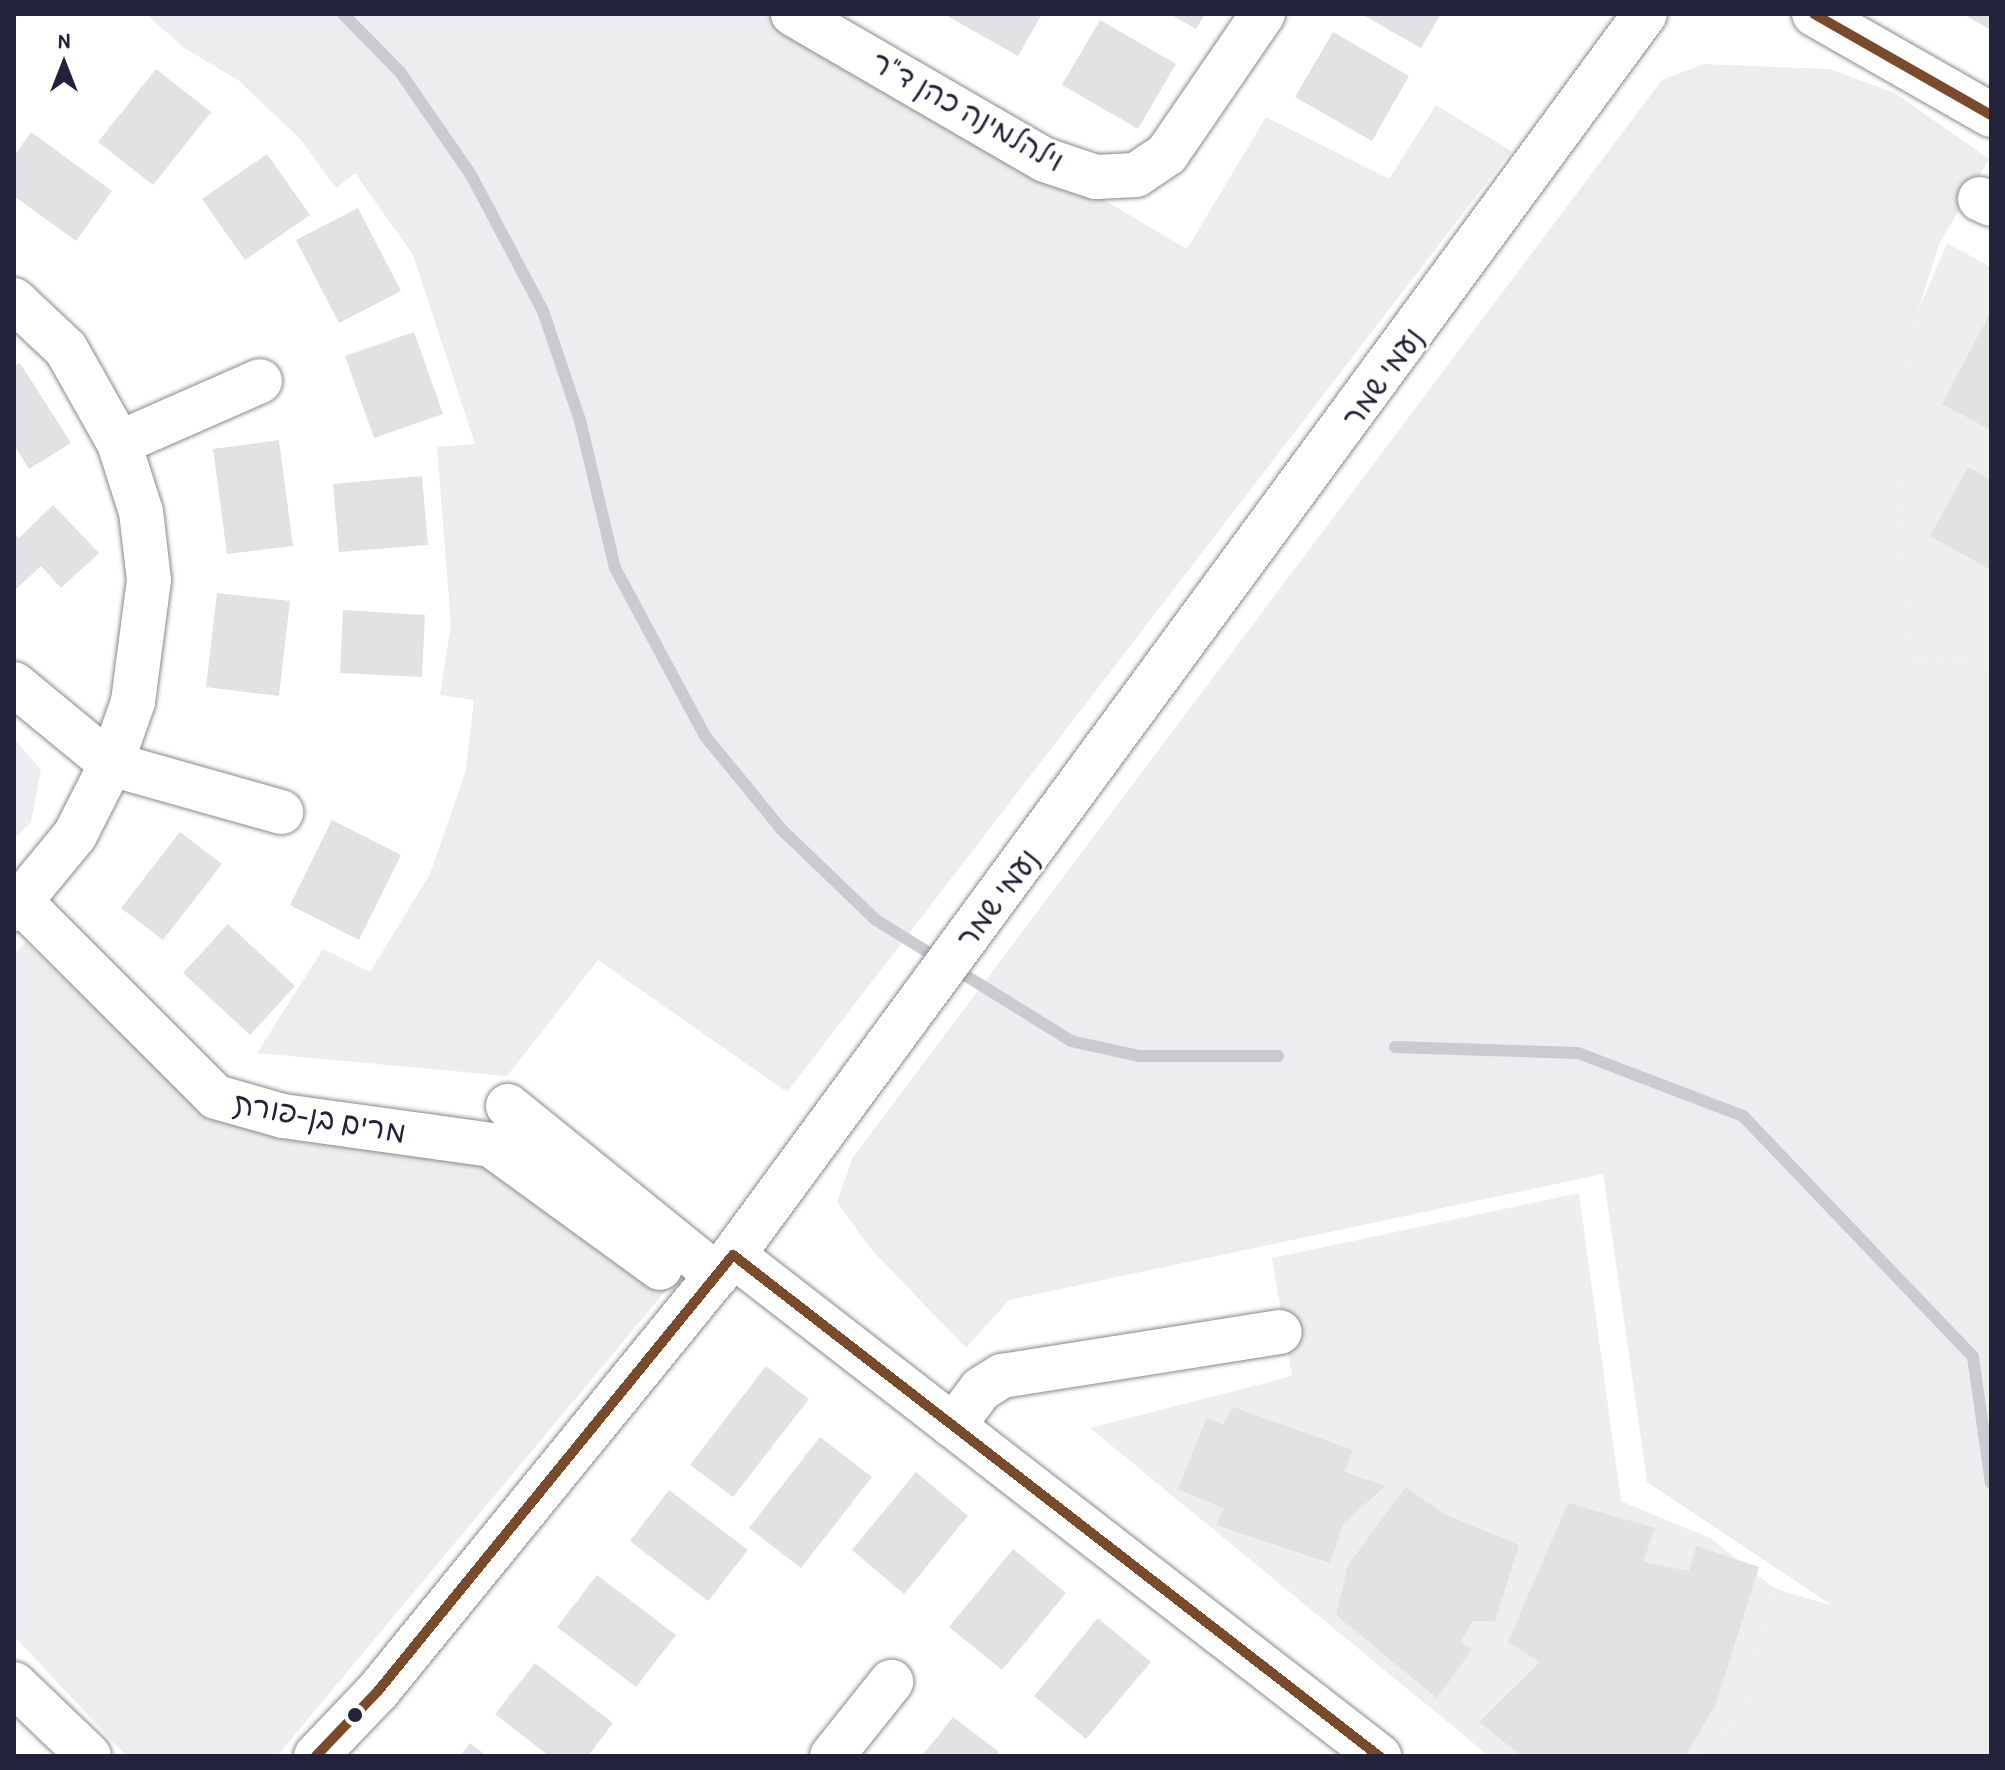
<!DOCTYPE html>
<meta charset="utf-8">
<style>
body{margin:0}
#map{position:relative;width:2005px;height:1770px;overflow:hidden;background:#fff;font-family:"Patrick Hand","Playpen Sans Hebrew",sans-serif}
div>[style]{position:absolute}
.built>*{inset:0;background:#eeeeef}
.green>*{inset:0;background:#ededef}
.stream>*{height:12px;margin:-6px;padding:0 6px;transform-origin:6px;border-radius:6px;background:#cacad0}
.building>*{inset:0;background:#e2e2e4}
.roads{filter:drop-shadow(0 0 2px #8a8a8f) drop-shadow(0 0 2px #8a8a8f)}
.minor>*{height:44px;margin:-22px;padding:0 22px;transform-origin:22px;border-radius:22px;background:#fff}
.bus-1>*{height:10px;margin:-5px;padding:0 5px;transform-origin:5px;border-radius:5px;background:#7a4b2a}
.dots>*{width:22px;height:22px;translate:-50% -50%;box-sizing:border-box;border:4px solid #fff;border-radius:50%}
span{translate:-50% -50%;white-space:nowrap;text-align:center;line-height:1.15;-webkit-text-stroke:6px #fff;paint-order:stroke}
.street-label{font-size:30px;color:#22223b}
.frame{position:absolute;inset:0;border:16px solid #22223b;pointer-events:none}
.north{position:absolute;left:24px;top:24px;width:80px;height:80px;-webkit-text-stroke:6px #fff;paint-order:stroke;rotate:0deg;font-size:22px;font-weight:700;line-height:32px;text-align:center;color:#22223b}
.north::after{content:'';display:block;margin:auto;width:28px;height:36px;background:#22223b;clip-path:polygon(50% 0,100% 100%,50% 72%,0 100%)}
</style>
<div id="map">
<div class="built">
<div style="clip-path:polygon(1947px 243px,1991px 267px,1991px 665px,1910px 661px,1897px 530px,1905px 378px,1918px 311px)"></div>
<div style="clip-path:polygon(1579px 1193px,1621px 1501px,1710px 1538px,1774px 1588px,1747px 1707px,1703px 1756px,1489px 1756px,1090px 1428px,1292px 1376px,1272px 1258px)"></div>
</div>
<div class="green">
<div style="clip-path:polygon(146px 14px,789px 14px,1187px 249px,1266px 117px,1389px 179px,1436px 105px,1511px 151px,787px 1092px,598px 960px,507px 1076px,257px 1053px,323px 949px,370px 972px,430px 874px,466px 770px,474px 700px,440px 695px,451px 624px,437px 447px,475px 444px,413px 255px,355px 173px,336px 188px,301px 140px,238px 80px,184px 48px)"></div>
<div style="clip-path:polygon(1704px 64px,1829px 69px,1895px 93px,1989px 159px,1939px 244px,1918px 311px,1905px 378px,1897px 530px,1910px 661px,1991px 665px,1991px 1756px,1703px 1756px,1747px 1707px,1774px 1588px,1833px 1606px,1647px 1482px,1603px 1174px,1009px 1300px,966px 1348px,871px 1249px,837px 1202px,853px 1157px,1662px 80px)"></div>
<div style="clip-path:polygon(14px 739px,41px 770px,31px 822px,14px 839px)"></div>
<div style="clip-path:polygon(26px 942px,203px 1113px,483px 1162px,673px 1282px,277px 1756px,126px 1756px,14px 1636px,14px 955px)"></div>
<div style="clip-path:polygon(1533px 1246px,1555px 1394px,1445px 1411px,1423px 1262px)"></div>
</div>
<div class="stream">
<div style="left:343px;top:14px;width:81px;rotate:45.5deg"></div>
<div style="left:400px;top:72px;width:125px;rotate:55.4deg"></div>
<div style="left:471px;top:175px;width:154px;rotate:62.1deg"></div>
<div style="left:543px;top:311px;width:115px;rotate:71.3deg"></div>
<div style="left:580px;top:420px;width:152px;rotate:76.7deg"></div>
<div style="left:615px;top:568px;width:191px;rotate:61.8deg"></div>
<div style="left:705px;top:736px;width:120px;rotate:50.7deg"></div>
<div style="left:781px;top:829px;width:132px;rotate:43.8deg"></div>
<div style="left:876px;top:920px;width:229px;rotate:31.8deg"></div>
<div style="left:1071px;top:1041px;width:70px;rotate:12.4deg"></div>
<div style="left:1139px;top:1056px;width:139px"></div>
<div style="left:1395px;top:1047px;width:183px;rotate:1.9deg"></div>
<div style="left:1578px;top:1053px;width:177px;rotate:20.9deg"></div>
<div style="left:1743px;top:1116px;width:333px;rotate:46.3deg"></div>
<div style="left:1973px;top:1357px;width:127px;rotate:81.9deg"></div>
</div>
<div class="building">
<div style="clip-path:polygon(944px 14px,1042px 14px,1018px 56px)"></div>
<div style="clip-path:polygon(1170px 14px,1205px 14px,1196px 29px)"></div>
<div style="clip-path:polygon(1361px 14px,1441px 14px,1421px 48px)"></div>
<div style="clip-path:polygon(1963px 14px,1991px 14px,1991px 30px)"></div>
<div style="clip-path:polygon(1100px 20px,1176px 64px,1138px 129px,1062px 85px)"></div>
<div style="clip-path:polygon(1333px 32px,1409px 76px,1372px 141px,1295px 97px)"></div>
<div style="clip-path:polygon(156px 69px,211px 112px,153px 185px,98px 142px)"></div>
<div style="clip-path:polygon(31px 132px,112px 191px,76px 241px,14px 196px,14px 156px)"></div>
<div style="clip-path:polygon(267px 154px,310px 215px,245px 260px,202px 199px)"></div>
<div style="clip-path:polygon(358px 208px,401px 291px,339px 323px,296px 240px)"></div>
<div style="clip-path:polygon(1991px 311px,1991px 430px,1942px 404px)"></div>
<div style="clip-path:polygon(414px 332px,443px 414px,374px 438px,345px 356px)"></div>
<div style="clip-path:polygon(20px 363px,71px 443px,29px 469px,14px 445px,14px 366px)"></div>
<div style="clip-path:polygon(279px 440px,293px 546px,227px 554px,213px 449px)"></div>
<div style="clip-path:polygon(1968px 467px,1991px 480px,1991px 570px,1930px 536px)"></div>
<div style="clip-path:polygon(422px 476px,428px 545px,339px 552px,333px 484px)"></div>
<div style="clip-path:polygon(53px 505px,99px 553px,61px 588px,41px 566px,14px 591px,14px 534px,19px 538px)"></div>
<div style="clip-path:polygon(217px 593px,290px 601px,279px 696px,206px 687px)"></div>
<div style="clip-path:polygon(343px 610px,425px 615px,422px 677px,340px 673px)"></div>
<div style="clip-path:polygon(332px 820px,401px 855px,359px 940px,290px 905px)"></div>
<div style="clip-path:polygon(180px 832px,222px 864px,163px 940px,121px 908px)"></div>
<div style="clip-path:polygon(228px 924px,295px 986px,250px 1035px,183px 973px)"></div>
<div style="clip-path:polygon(766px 1366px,809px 1399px,733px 1497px,690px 1465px)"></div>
<div style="clip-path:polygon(1233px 1407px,1353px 1450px,1345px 1472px,1385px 1486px,1343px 1524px,1330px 1563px,1216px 1525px,1224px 1509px,1178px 1489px,1207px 1417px,1223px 1425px)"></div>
<div style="clip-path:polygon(820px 1437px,872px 1477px,801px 1568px,749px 1528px)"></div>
<div style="clip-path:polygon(916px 1472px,968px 1516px,904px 1594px,852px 1550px)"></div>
<div style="clip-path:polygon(1406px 1487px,1442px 1513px,1519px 1545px,1495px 1621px,1473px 1621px,1461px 1641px,1472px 1650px,1437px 1698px,1336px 1615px,1348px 1565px)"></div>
<div style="clip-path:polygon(669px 1490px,748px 1550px,708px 1601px,630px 1541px)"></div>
<div style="clip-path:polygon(1568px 1503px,1655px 1528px,1643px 1562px,1689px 1571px,1696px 1546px,1759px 1567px,1716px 1704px,1685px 1756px,1522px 1756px,1479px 1722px,1540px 1662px,1508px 1642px)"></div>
<div style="clip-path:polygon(1013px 1549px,1066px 1593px,1002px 1670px,949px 1627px)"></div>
<div style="clip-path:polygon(597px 1575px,676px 1635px,636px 1687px,557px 1627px)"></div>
<div style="clip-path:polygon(1098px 1618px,1151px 1662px,1086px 1739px,1034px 1696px)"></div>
<div style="clip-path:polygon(535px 1663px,613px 1723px,588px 1756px,549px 1756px,495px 1714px)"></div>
<div style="clip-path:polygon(953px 1717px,999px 1752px,996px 1756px,922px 1756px)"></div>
<div style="clip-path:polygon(470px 1743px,487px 1756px,460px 1756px)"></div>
</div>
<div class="roads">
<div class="minor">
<div style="left:793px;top:14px;width:291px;rotate:30.1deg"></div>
<div style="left:1045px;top:160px;width:54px;rotate:18.4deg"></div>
<div style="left:1096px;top:177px;width:40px;rotate:-2.9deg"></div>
<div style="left:1136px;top:175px;width:37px;rotate:-34deg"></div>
<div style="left:1167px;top:154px;width:170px;rotate:-55.6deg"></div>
<div style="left:1814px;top:14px;width:204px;rotate:29.7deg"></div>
<div style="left:1980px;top:199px;width:12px;rotate:24deg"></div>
<div style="left:14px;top:300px;width:71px;rotate:43.3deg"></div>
<div style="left:66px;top:349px;width:108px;rotate:60.6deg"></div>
<div style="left:119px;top:443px;width:72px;rotate:72.3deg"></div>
<div style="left:141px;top:512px;width:68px;rotate:83.3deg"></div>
<div style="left:149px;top:580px;width:123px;rotate:97.5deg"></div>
<div style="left:133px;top:702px;width:66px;rotate:109.5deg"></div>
<div style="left:111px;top:764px;width:80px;rotate:116.9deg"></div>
<div style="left:75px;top:835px;width:96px;rotate:129.5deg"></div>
<div style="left:119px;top:443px;width:154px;rotate:-23.7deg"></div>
<div style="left:14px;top:684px;width:126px;rotate:39.5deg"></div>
<div style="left:111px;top:764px;width:177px;rotate:15.8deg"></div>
<div style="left:21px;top:902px;width:276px;rotate:45deg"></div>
<div style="left:216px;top:1097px;width:70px;rotate:15.8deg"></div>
<div style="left:283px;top:1116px;width:210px;rotate:7.9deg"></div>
<div style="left:491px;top:1145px;width:209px;rotate:36deg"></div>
<div style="left:508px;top:1106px;width:269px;rotate:39deg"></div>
<div style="left:733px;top:1255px;width:818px;rotate:37.8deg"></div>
<div style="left:953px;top:1426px;width:46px;rotate:-52.9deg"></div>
<div style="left:981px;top:1389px;width:25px;rotate:-32deg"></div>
<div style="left:1002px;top:1376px;width:281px;rotate:-9deg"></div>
<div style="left:14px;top:1684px;width:104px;rotate:43.8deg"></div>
<div style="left:316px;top:1756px;width:90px;rotate:-46.4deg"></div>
<div style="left:378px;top:1691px;width:562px;rotate:-50.85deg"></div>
<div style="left:733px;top:1255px;width:1540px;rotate:-53.69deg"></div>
<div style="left:832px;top:1756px;width:95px;rotate:-51.4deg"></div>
</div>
</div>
<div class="bus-1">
<div style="left:1814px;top:14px;width:204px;rotate:29.7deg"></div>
<div style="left:733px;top:1255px;width:818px;rotate:37.8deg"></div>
<div style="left:316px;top:1756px;width:90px;rotate:-46.4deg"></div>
<div style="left:378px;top:1691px;width:562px;rotate:-50.85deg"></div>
</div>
<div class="dots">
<div style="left:355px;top:1715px;background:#22223b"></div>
</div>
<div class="street-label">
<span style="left:968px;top:111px;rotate:29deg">וילהלמינה כהן ד"ר</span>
<span style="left:1382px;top:377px;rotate:-54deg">נעמי שמר</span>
<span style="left:997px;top:898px;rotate:-53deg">נעמי שמר</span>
<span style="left:320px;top:1117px;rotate:10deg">מרים בן-פורת</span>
</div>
<div class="frame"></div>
<div class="north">N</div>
</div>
